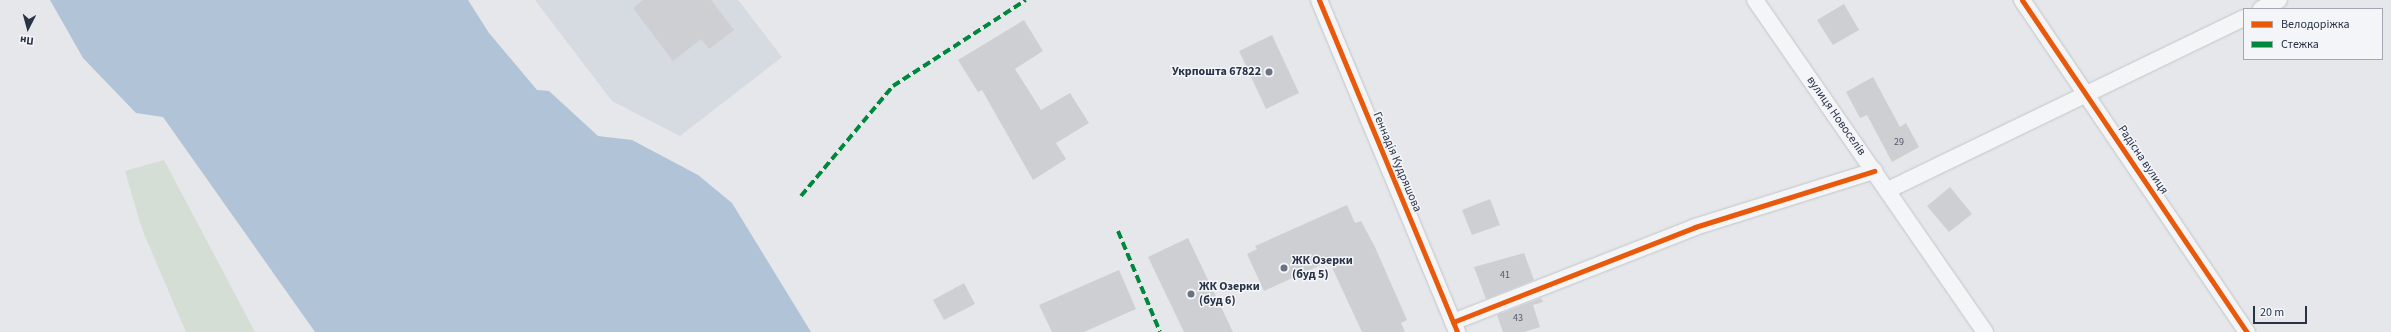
<!DOCTYPE html>
<meta charset="utf-8">
<style>
body{margin:0}
#map{position:relative;width:2391px;height:332px;overflow:hidden;background:#e5e7ea;font-family:"Source Sans 3",sans-serif}
div>[style]{position:absolute}
.built>*{inset:0;background:#d6dae1}
.green>*{inset:0;background:#d5ded5}
.water>*{inset:0;background:#b1c3d7}
.building>*{inset:0;background:#cecfd3}
.roads{filter:drop-shadow(0 0 1px #c3c5c8) drop-shadow(0 0 1px #c3c5c8)}
.street>*{height:16px;margin:-8px;padding:0 8px;transform-origin:8px;border-radius:8px;background:#f4f5f7}
.quiet>*{height:4px;margin-top:-2px;transform-origin:0;background:repeating-linear-gradient(90deg,#00873e 0 8px,transparent 0 12px)}
.cycleway>*{height:5px;margin:-2.5px;padding:0 2.5px;transform-origin:2.5px;border-radius:2.5px;background:#e8590c}
.dots>*{width:11px;height:11px;translate:-50% -50%;box-sizing:border-box;border:2px solid #f3f5f9;border-radius:50%}
span{translate:-50% -50%;white-space:nowrap;text-align:center;line-height:1.15;-webkit-text-stroke:3px #f3f5f9;paint-order:stroke}
.number-label{font-size:10px;color:#535b6b}
.number-label span{-webkit-text-stroke-width:0}
.poi-label{font-size:12px;color:#293347;font-weight:700}
.right{translate:-100% -50%;text-align:right}
.left{translate:0 -50%;text-align:left}
.street-label{font-size:12px;color:#293347}
.legend{position:absolute;left:2243px;top:8px;width:140px;height:52px;box-sizing:border-box;background:#f3f5f9;border:1px solid #a2a7b2;margin:0;padding:5px 7px;list-style:none;font-size:12px;color:#293347}
.legend li{display:flex;align-items:center;gap:8px;height:20px}
.legend b{width:20px;border:1px solid #a2a7b2}
.north{position:absolute;left:8px;top:8px;width:40px;height:40px;-webkit-text-stroke:3px #f3f5f9;paint-order:stroke;rotate:186deg;font-size:11px;font-weight:700;line-height:16px;text-align:center;color:#293347}
.north::after{content:'';display:block;margin:auto;width:14px;height:18px;background:#293347;clip-path:polygon(50% 0,100% 100%,50% 72%,0 100%)}
.scale{position:absolute;left:2253px;top:306px;width:54px;height:18px;box-sizing:border-box;border:2px solid #293347;border-top:0;padding-left:5px;font-size:12px;line-height:14px;white-space:nowrap;color:#293347;-webkit-text-stroke:3px #f3f5f9;paint-order:stroke}
</style>
<div id="map">
<div class="built">
<div style="clip-path:polygon(535px 0,738px 0,782px 57px,680px 136px,612px 101px)"></div>
</div>
<div class="green">
<div style="clip-path:polygon(164px 160px,255px 332px,186px 332px,142px 229px,125px 171px)"></div>
</div>
<div class="water">
<div style="clip-path:polygon(50px 0,468px 0,489px 33px,537px 90px,549px 91px,598px 136px,632px 140px,698px 175px,732px 203px,811px 332px,315px 332px,163px 117px,136px 113px,83px 58px)"></div>
</div>
<div class="building">
<div style="clip-path:polygon(643px 0,711px 0,734px 30px,709px 49px,701px 39px,673px 61px,633px 8px)"></div>
<div style="clip-path:polygon(1844px 4px,1859px 30px,1833px 45px,1817px 20px)"></div>
<div style="clip-path:polygon(1024px 20px,1043px 51px,1015px 69px,1041px 110px,1070px 93px,1089px 123px,1056px 143px,1066px 159px,1033px 180px,982px 90px,978px 92px,958px 60px)"></div>
<div style="clip-path:polygon(1272px 35px,1299px 93px,1266px 109px,1239px 51px)"></div>
<div style="clip-path:polygon(1873px 77px,1900px 127px,1906px 123px,1919px 147px,1892px 162px,1867px 115px,1860px 118px,1846px 92px)"></div>
<div style="clip-path:polygon(1950px 187px,1972px 214px,1949px 232px,1927px 206px)"></div>
<div style="clip-path:polygon(1490px 199px,1500px 225px,1472px 235px,1462px 210px)"></div>
<div style="clip-path:polygon(1347px 205px,1355px 223px,1361px 221px,1375px 247px,1407px 320px,1401px 323px,1405px 332px,1362px 332px,1329px 261px,1264px 291px,1247px 254px,1257px 249px,1255px 246px)"></div>
<div style="clip-path:polygon(1188px 238px,1233px 332px,1184px 332px,1148px 257px)"></div>
<div style="clip-path:polygon(1524px 253px,1534px 280px,1486px 299px,1474px 267px)"></div>
<div style="clip-path:polygon(1119px 270px,1136px 309px,1084px 332px,1052px 332px,1039px 305px)"></div>
<div style="clip-path:polygon(964px 283px,975px 304px,944px 320px,933px 300px)"></div>
<div style="clip-path:polygon(1541px 298px,1543px 302px,1533px 305px,1540px 327px,1524px 332px,1503px 332px,1497px 315px)"></div>
</div>
<div class="roads">
<div class="street">
<div style="left:1319px;top:0;width:360px;rotate:67.4deg"></div>
<div style="left:1755px;top:0;width:404px;rotate:55.3deg"></div>
<div style="left:2022px;top:0;width:401px;rotate:55.9deg"></div>
<div style="left:2261px;top:9px;width:20px;rotate:-27deg"></div>
<div style="left:1888px;top:190px;width:395px;rotate:-25.8deg"></div>
<div style="left:1453px;top:322px;width:260px;rotate:-21.4deg"></div>
<div style="left:1695px;top:227px;width:188px;rotate:-17.4deg"></div>
</div>
</div>
<div class="quiet">
<div style="left:801px;top:196px;width:143px;rotate:-50.1deg"></div>
<div style="left:893px;top:86px;width:158px;rotate:-32.9deg"></div>
<div style="left:1118px;top:231px;width:109px;rotate:67.4deg"></div>
</div>
<div class="cycleway">
<div style="left:1319px;top:0;width:360px;rotate:67.4deg"></div>
<div style="left:2022px;top:0;width:401px;rotate:55.9deg"></div>
<div style="left:1453px;top:322px;width:260px;rotate:-21.4deg"></div>
<div style="left:1695px;top:227px;width:188px;rotate:-17.4deg"></div>
</div>
<div class="dots">
<div style="left:1269px;top:72px;background:#6b7280"></div>
<div style="left:1284px;top:268px;background:#6b7280"></div>
<div style="left:1191px;top:294px;background:#6b7280"></div>
</div>
<div class="number-label">
<span style="left:1899px;top:143px">29</span>
<span style="left:1505px;top:276px">41</span>
<span style="left:1518px;top:319px">43</span>
</div>
<div class="poi-label">
<span class="right" style="left:1261px;top:72px">Укрпошта 67822</span>
<span class="left" style="left:1292px;top:268px">ЖК Озерки<br>(буд 5)</span>
<span class="left" style="left:1199px;top:294px">ЖК Озерки<br>(буд 6)</span>
</div>
<div class="street-label">
<span style="left:1836px;top:116px;rotate:55deg">вулиця Новоселів</span>
<span style="left:2143px;top:160px;rotate:56deg">Радісна вулиця</span>
<span style="left:1397px;top:162px;rotate:67deg">Геннадія Кудряшова</span>
</div>
<ul class="legend">
<li><b style="height:5px;background:#e8590c"></b>Велодоріжка</li>
<li><b style="height:5px;background:#00873e"></b>Стежка</li>
</ul>
<div class="north">Пн</div>
<div class="scale">20 m</div>
</div>
